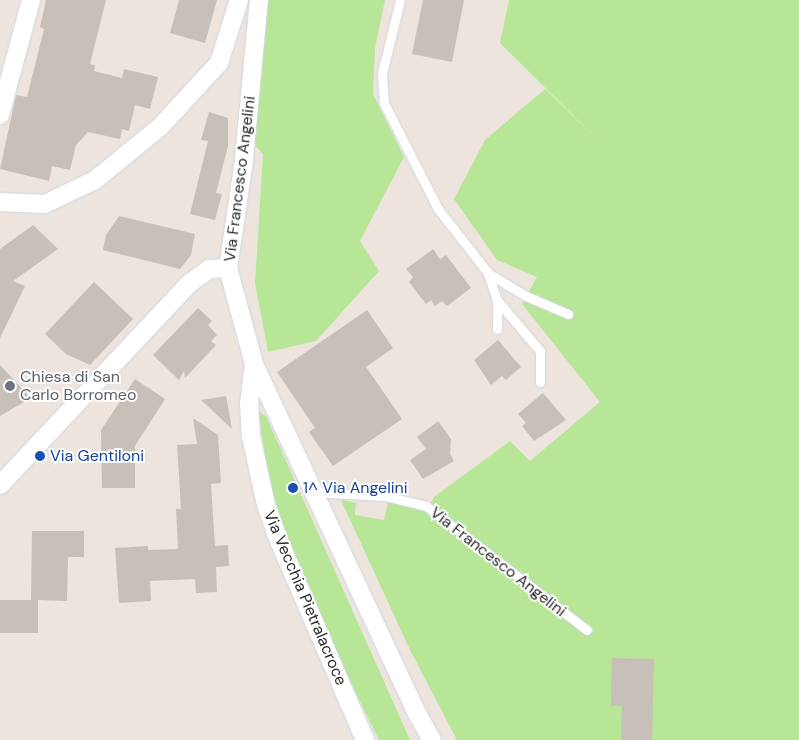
<!DOCTYPE html>
<style>
body{margin:0}
#map{position:relative;width:799px;height:740px;overflow:hidden;background:#ede5dd;font-family:"DM Sans",sans-serif}
div>[style]{position:absolute}
.green>*{inset:0;background:#b7e697}
.building>*{inset:0;background:#c6c0b8}
.roads{filter:drop-shadow(0 0 1px #d2d6e4) drop-shadow(0 0 1px #d2d6e4)}
.service>*{height:9px;margin:-4.5px;padding:0 4.5px;transform-origin:4.5px;border-radius:4.5px;background:#fff}
.minor>*{height:18px;margin:-9px;padding:0 9px;transform-origin:9px;border-radius:9px;background:#fff}
.dots>*{width:14px;height:14px;translate:-50% -50%;box-sizing:border-box;border:2px solid #fff;border-radius:50%}
span{translate:-50% -50%;white-space:nowrap;text-align:center;line-height:1.15;-webkit-text-stroke:4px #fff;paint-order:stroke}
.street-label{font-size:16px;color:#2b2b2b}
.worship-label{font-size:16px;color:#5b616d}
.left{translate:0 -50%;text-align:left}
.transit-label{font-size:16px;color:#164399}
</style>
<div id="map">
<div class="green">
<div style="clip-path:polygon(265px 0,385px 0,375px 48px,373px 94px,404px 157px,360px 241px,379px 271px,316px 341px,268px 352px,255px 283px,263px 154px,252px 142px)"></div>
<div style="clip-path:polygon(509px 0,799px 0,799px 740px,457px 740px,410px 650px,341px 500px,356px 503px,355px 515px,384px 520px,388px 502px,426px 512px,434px 497px,510px 441px,530px 461px,600px 402px,522px 304px,537px 277px,497px 260px,454px 199px,485px 140px,545px 89px,603px 145px,500px 43px)"></div>
<div style="clip-path:polygon(259px 412px,266px 416px,410px 740px,379px 740px,342px 665px,270px 496px)"></div>
</div>
<div class="building">
<div style="clip-path:polygon(46px 0,106px 0,90px 64px,95px 65px,94px 71px,122px 78px,124px 69px,158px 77px,150px 109px,135px 105px,129px 131px,122px 129px,120px 139px,88px 132px,76px 145px,70px 170px,52px 166px,49px 181px,0 169px,16px 95px,27px 97px,44px 29px,40px 27px)"></div>
<div style="clip-path:polygon(179px 0,217px 0,205px 43px,170px 33px)"></div>
<div style="clip-path:polygon(423px 0,464px 0,452px 62px,412px 54px)"></div>
<div style="clip-path:polygon(209px 112px,228px 118px,228px 146px,216px 193px,222px 194px,215px 220px,190px 214px,208px 141px,201px 140px)"></div>
<div style="clip-path:polygon(119px 216px,195px 234px,191px 255px,180px 269px,103px 250px,106px 235px)"></div>
<div style="clip-path:polygon(33px 225px,58px 249px,13px 281px,25px 286px,0 338px,0 249px)"></div>
<div style="clip-path:polygon(433px 249px,440px 259px,446px 255px,471px 288px,447px 306px,442px 301px,435px 306px,431px 300px,426px 304px,409px 282px,413px 277px,406px 269px)"></div>
<div style="clip-path:polygon(94px 282px,133px 319px,90px 365px,66px 354px,45px 334px)"></div>
<div style="clip-path:polygon(198px 308px,212px 321px,208px 325px,217px 335px,211px 341px,216px 345px,185px 378px,184px 371px,179px 380px,153px 355px)"></div>
<div style="clip-path:polygon(367px 310px,393px 348px,366px 367px,402px 419px,333px 466px,309px 432px,315px 428px,277px 372px)"></div>
<div style="clip-path:polygon(498px 340px,521px 367px,506px 380px,502px 376px,491px 385px,474px 360px)"></div>
<div style="clip-path:polygon(0 365px,31px 398px,0 416px)"></div>
<div style="clip-path:polygon(135px 379px,165px 399px,135px 446px,135px 488px,102px 488px,101px 430px)"></div>
<div style="clip-path:polygon(543px 393px,566px 420px,534px 441px,522px 426px,526px 423px,518px 414px)"></div>
<div style="clip-path:polygon(226px 396px,232px 429px,201px 400px)"></div>
<div style="clip-path:polygon(193px 418px,218px 435px,221px 483px,211px 484px,215px 546px,228px 545px,229px 566px,216px 567px,217px 592px,196px 593px,195px 579px,150px 581px,151px 601px,119px 603px,115px 548px,148px 546px,148px 550px,178px 549px,176px 509px,181px 509px,177px 445px,197px 444px)"></div>
<div style="clip-path:polygon(438px 421px,451px 439px,450px 454px,454px 461px,423px 479px,410px 460px,426px 449px,417px 437px)"></div>
<div style="clip-path:polygon(32px 531px,84px 531px,84px 557px,68px 557px,67px 601px,38px 600px,38px 633px,0 633px,0 600px,31px 600px)"></div>
<div style="clip-path:polygon(612px 658px,654px 659px,652px 740px,621px 740px,622px 706px,611px 706px)"></div>
</div>
<div class="roads">
<div class="service">
<div style="left:400px;top:0;width:76px;rotate:103.7deg"></div>
<div style="left:382px;top:74px;width:29px;rotate:86deg"></div>
<div style="left:384px;top:103px;width:119px;rotate:63deg"></div>
<div style="left:438px;top:209px;width:81px;rotate:52deg"></div>
<div style="left:488px;top:273px;width:28px;rotate:72deg"></div>
<div style="left:497px;top:300px;width:67px;rotate:49.9deg"></div>
<div style="left:540px;top:351px;width:31px;rotate:90deg"></div>
<div style="left:488px;top:273px;width:44px;rotate:31.2deg"></div>
<div style="left:526px;top:296px;width:46px;rotate:23.2deg"></div>
<div style="left:497px;top:300px;width:29px;rotate:90deg"></div>
<div style="left:315px;top:492px;width:70px;rotate:3.3deg"></div>
<div style="left:385px;top:496px;width:42px;rotate:13.7deg"></div>
<div style="left:426px;top:506px;width:203px;rotate:37.6deg"></div>
</div>
<div class="minor">
<div style="left:259px;top:0;width:161px;rotate:95.4deg"></div>
<div style="left:244px;top:160px;width:109px;rotate:98.4deg"></div>
<div style="left:228px;top:268px;width:99px;rotate:74.8deg"></div>
<div style="left:254px;top:364px;width:387px;rotate:65deg"></div>
<div style="left:418px;top:715px;width:29px;rotate:61deg"></div>
<div style="left:0;top:115px;width:119px;rotate:-74.9deg"></div>
<div style="left:0;top:202px;width:45px;rotate:2.5deg"></div>
<div style="left:45px;top:204px;width:55px;rotate:-25.6deg"></div>
<div style="left:95px;top:180px;width:85px;rotate:-39.3deg"></div>
<div style="left:161px;top:126px;width:86px;rotate:-47.4deg"></div>
<div style="left:219px;top:63px;width:66px;rotate:-72.4deg"></div>
<div style="left:254px;top:364px;width:38px;rotate:97deg"></div>
<div style="left:249px;top:402px;width:34px;rotate:87deg"></div>
<div style="left:251px;top:436px;width:71px;rotate:77.7deg"></div>
<div style="left:266px;top:505px;width:38px;rotate:70deg"></div>
<div style="left:279px;top:541px;width:217px;rotate:66.6deg"></div>
<div style="left:0;top:485px;width:277px;rotate:-46.8deg"></div>
<div style="left:190px;top:283px;width:24px;rotate:-36deg"></div>
<div style="left:209px;top:269px;width:19px;rotate:-3deg"></div>
</div>
</div>
<div class="dots">
<div style="left:10px;top:386px;background:#6b7280"></div>
<div style="left:40px;top:456px;background:#1a4fb4"></div>
<div style="left:293px;top:488px;background:#1a4fb4"></div>
</div>
<div class="street-label">
<span style="left:240px;top:179px;rotate:-83deg">Via Francesco Angelini</span>
<span style="left:498px;top:562px;rotate:38deg">Via Francesco Angelini</span>
<span style="left:305px;top:598px;rotate:67deg">Via Vecchia Pietralacroce</span>
</div>
<div class="worship-label">
<span class="left" style="left:20px;top:386px">Chiesa di San<br>Carlo Borromeo</span>
</div>
<div class="transit-label">
<span class="left" style="left:50px;top:456px">Via Gentiloni</span>
<span class="left" style="left:303px;top:488px">1^ Via Angelini</span>
</div>
</div>
